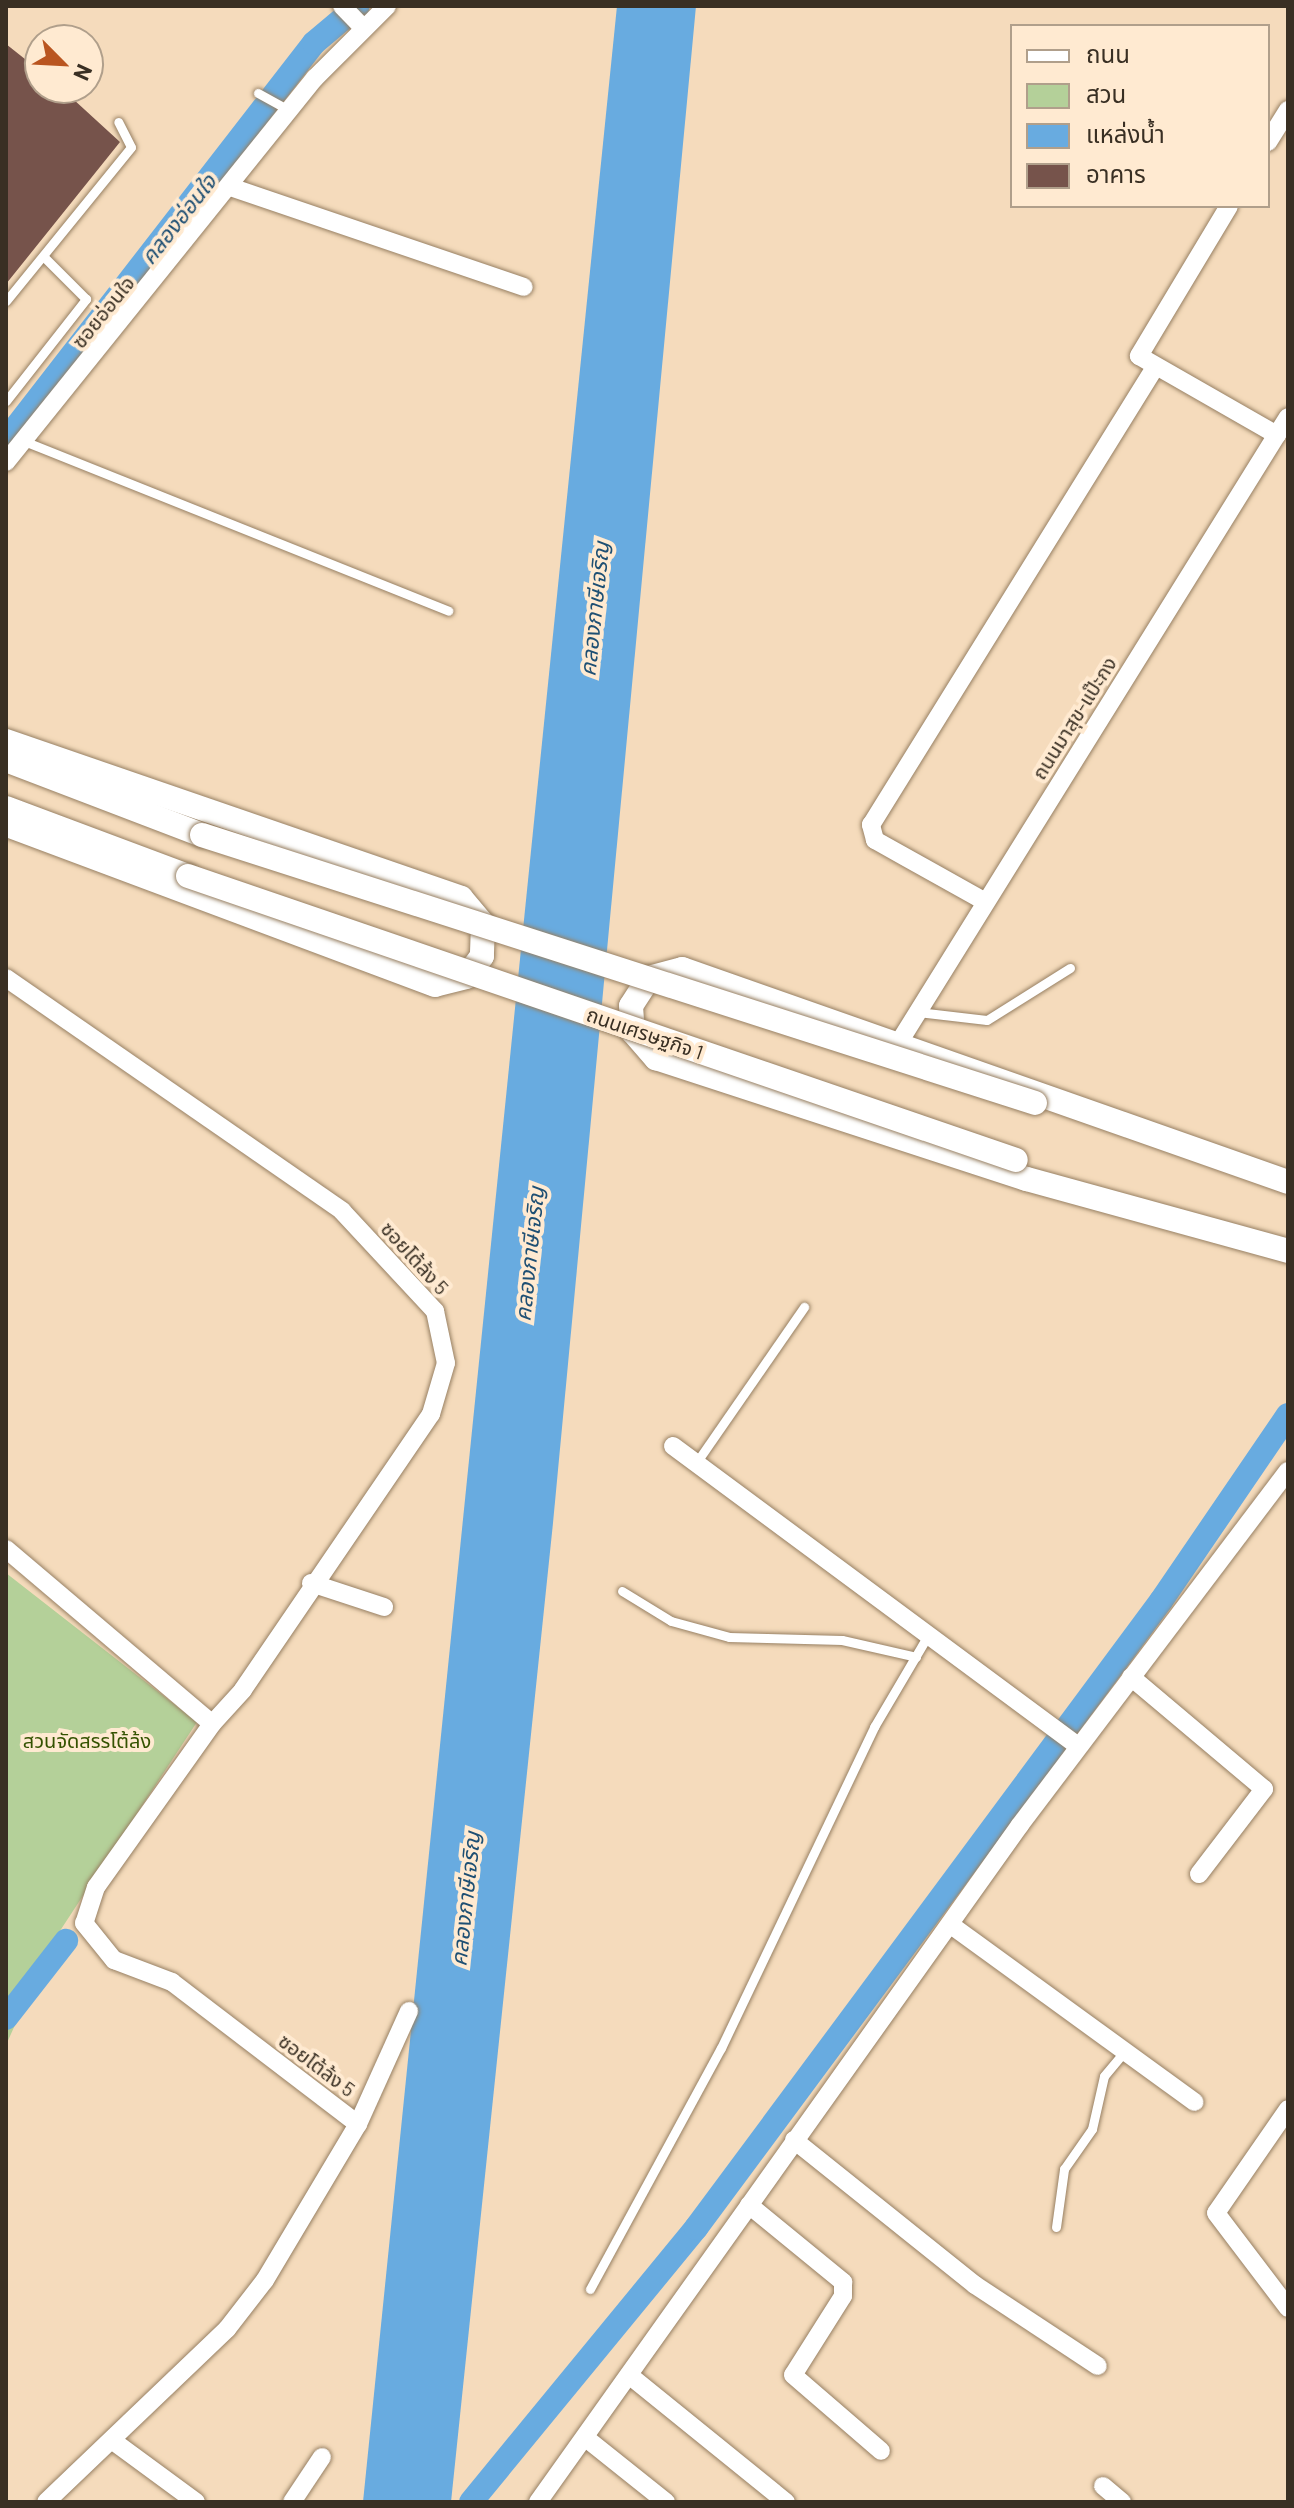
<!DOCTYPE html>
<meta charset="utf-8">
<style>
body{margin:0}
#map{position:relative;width:1294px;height:2508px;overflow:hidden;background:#f5dbbc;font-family:Barlow,"Noto Sans Thai",sans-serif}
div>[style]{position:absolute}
.green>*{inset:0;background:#b4d099}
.water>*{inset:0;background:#68abe0}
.canal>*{height:24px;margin:-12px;padding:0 12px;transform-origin:12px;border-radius:12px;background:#68abe0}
.building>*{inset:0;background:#76534b}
.roads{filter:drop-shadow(0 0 2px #978063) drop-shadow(0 0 2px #978063)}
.lane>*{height:9px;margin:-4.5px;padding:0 4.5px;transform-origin:4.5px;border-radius:4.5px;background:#fff}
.street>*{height:18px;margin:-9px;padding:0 9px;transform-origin:9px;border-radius:9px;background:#fff}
.secondary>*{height:24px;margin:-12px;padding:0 12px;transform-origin:12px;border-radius:12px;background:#fff}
.bridges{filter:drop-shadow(0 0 2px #978063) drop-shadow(0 0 2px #978063)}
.secondary-bridge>*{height:24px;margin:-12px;padding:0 12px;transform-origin:12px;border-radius:12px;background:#fff}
span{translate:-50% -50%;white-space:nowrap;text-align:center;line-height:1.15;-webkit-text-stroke:8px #ffead1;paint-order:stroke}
.street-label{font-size:20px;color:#392f23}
.park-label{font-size:20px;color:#345201}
.water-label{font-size:22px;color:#1e4f73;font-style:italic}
.frame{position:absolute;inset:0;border:8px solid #392f23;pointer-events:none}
.legend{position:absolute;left:1010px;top:24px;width:260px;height:184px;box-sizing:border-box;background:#ffead1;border:2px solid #b09f8b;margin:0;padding:10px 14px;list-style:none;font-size:24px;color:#392f23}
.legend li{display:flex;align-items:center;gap:16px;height:40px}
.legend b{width:40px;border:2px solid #b09f8b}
.north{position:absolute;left:24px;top:24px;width:80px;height:80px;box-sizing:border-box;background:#ffead1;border:2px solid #b09f8b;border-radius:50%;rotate:114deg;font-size:22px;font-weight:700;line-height:32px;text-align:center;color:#392f23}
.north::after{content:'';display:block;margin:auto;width:28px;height:36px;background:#b95520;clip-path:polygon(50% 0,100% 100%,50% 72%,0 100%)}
</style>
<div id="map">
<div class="green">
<div style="clip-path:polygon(6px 1573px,197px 1722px,52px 1943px,6px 2045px)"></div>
</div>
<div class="water">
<div style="clip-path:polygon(617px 6px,696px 6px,553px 1523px,451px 2502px,363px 2502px)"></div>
</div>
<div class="canal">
<div style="left:6px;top:440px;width:502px;rotate:-52.2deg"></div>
<div style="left:314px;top:43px;width:57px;rotate:-40.1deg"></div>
<div style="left:6px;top:2018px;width:98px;rotate:-52.1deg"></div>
<div style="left:471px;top:2502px;width:355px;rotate:-50.6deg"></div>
<div style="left:696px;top:2228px;width:781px;rotate:-53.44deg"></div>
<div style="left:1161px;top:1601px;width:225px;rotate:-55.7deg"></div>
</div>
<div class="building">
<div style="clip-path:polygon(6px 44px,40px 71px,40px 88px,61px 88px,120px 142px,6px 284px)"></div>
</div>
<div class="roads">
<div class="lane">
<div style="left:258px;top:93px;width:35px;rotate:29deg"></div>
<div style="left:6px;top:301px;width:198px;rotate:-50.9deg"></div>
<div style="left:131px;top:147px;width:28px;rotate:-117deg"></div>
<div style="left:6px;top:401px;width:130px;rotate:-51.9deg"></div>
<div style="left:86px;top:299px;width:59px;rotate:-135deg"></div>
<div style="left:24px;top:441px;width:457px;rotate:21.8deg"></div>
<div style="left:918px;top:1012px;width:69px;rotate:6.6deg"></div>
<div style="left:987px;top:1020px;width:98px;rotate:-32.1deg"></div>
<div style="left:696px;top:1463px;width:190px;rotate:-55.3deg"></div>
<div style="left:622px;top:1591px;width:57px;rotate:31.5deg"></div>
<div style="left:671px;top:1621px;width:60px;rotate:15.4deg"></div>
<div style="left:729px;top:1637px;width:113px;rotate:1.5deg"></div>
<div style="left:842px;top:1640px;width:76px;rotate:12.9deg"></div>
<div style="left:1056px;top:2227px;width:59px;rotate:-82.1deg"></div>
<div style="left:1064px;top:2169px;width:49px;rotate:-55deg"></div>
<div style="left:1092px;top:2129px;width:54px;rotate:-77.2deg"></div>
<div style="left:1104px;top:2076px;width:33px;rotate:-50deg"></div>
<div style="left:590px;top:2289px;width:274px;rotate:-61.5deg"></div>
<div style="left:721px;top:2048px;width:356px;rotate:-64.5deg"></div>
<div style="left:874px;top:1727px;width:104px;rotate:-59.5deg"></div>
</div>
<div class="street">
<div style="left:342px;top:6px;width:30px;rotate:46deg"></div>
<div style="left:1268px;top:142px;width:38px;rotate:-58deg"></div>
<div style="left:233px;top:188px;width:307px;rotate:18.8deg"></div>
<div style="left:1229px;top:206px;width:175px;rotate:121deg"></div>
<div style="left:1139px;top:356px;width:159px;rotate:29.8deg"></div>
<div style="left:6px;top:462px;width:493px;rotate:-51.2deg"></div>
<div style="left:315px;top:78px;width:102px;rotate:-45deg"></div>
<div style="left:984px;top:901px;width:125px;rotate:-150.8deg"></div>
<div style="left:875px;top:840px;width:16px;rotate:-105deg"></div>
<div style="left:871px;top:825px;width:537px;rotate:-58.18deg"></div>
<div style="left:6px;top:978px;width:409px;rotate:34.7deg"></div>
<div style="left:342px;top:1211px;width:137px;rotate:47.1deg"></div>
<div style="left:435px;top:1311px;width:53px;rotate:78.1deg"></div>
<div style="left:446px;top:1363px;width:53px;rotate:106.4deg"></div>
<div style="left:431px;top:1414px;width:334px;rotate:124.3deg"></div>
<div style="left:243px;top:1690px;width:46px;rotate:132.4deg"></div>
<div style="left:212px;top:1724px;width:200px;rotate:125.4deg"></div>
<div style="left:96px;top:1887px;width:38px;rotate:108deg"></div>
<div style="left:84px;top:1923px;width:48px;rotate:51deg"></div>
<div style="left:114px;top:1960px;width:62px;rotate:20.8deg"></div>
<div style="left:172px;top:1982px;width:234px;rotate:37.4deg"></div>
<div style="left:358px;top:2124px;width:182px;rotate:120.8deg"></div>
<div style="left:265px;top:2280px;width:62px;rotate:127.8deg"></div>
<div style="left:227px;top:2329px;width:250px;rotate:136.3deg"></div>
<div style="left:898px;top:1044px;width:738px;rotate:-58.12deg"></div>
<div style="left:673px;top:1446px;width:504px;rotate:36.53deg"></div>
<div style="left:6px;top:1549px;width:270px;rotate:40.3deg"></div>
<div style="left:311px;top:1583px;width:77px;rotate:18.2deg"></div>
<div style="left:1131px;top:1677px;width:174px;rotate:40.1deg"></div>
<div style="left:1264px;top:1789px;width:107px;rotate:127.4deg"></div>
<div style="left:951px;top:1925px;width:301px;rotate:36deg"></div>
<div style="left:1288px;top:2109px;width:126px;rotate:124.7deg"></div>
<div style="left:1216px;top:2213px;width:119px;rotate:52.8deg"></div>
<div style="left:358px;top:2124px;width:124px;rotate:-65.7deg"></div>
<div style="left:794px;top:2140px;width:232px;rotate:38.7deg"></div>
<div style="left:975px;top:2285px;width:147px;rotate:33.4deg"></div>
<div style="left:749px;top:2205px;width:122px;rotate:39.3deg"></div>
<div style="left:843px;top:2282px;width:14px;rotate:90deg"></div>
<div style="left:843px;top:2296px;width:93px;rotate:122.3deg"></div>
<div style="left:793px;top:2375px;width:116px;rotate:40.8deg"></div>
<div style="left:629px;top:2375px;width:202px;rotate:39deg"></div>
<div style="left:587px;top:2439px;width:101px;rotate:38.6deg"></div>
<div style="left:113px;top:2441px;width:103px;rotate:36.3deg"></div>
<div style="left:1103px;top:2486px;width:25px;rotate:40deg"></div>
<div style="left:292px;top:2502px;width:54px;rotate:-56.3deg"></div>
<div style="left:538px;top:2502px;width:831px;rotate:-54.55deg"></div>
<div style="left:1020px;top:1825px;width:444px;rotate:-52.9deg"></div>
</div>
<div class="secondary">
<div style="left:6px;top:741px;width:481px;rotate:19deg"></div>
<div style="left:461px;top:898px;width:34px;rotate:50deg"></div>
<div style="left:483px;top:924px;width:32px;rotate:92deg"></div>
<div style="left:482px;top:956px;width:26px;rotate:127deg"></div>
<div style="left:466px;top:977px;width:32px;rotate:166deg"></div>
<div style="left:435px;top:985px;width:458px;rotate:-159.5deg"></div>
<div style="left:6px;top:760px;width:210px;rotate:20.9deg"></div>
<div style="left:6px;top:808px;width:194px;rotate:20.5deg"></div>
<div style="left:1288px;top:1182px;width:642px;rotate:-160.63deg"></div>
<div style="left:682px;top:969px;width:34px;rotate:165deg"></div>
<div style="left:649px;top:978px;width:33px;rotate:123deg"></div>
<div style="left:631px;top:1006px;width:26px;rotate:86deg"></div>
<div style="left:633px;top:1032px;width:35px;rotate:49deg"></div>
<div style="left:656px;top:1058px;width:390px;rotate:18.1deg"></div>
<div style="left:1027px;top:1179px;width:271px;rotate:15.4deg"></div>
</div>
</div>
<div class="bridges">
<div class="secondary-bridge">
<div style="left:202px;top:835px;width:875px;rotate:17.83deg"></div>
<div style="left:188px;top:876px;width:875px;rotate:18.93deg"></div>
</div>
</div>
<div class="street-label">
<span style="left:103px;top:312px;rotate:-51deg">ซอยอ่อนใจ</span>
<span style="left:1074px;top:718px;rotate:-58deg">ถนนมาสุข-แป๊ะกง</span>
<span style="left:645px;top:1033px;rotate:19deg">ถนนเศรษฐกิจ 1</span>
<span style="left:415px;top:1258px;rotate:48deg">ซอยโต้ล้ง 5</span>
<span style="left:317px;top:2065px;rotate:37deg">ซอยโต้ล้ง 5</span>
</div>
<div class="park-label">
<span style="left:87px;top:1740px">สวนจัดสรรโต้ล้ง</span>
</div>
<div class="water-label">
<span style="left:178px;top:219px;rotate:-52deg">คลองอ่อนใจ</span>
<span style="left:594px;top:609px;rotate:-84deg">คลองภาษีเจริญ</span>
<span style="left:529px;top:1254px;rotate:-84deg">คลองภาษีเจริญ</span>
<span style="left:465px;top:1899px;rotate:-84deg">คลองภาษีเจริญ</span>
</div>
<div class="frame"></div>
<ul class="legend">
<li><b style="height:10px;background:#fff"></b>ถนน</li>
<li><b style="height:22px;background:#b4d099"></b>สวน</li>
<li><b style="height:22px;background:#68abe0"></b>แหล่งน้ำ</li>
<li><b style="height:22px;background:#76534b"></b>อาคาร</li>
</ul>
<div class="north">N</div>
</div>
